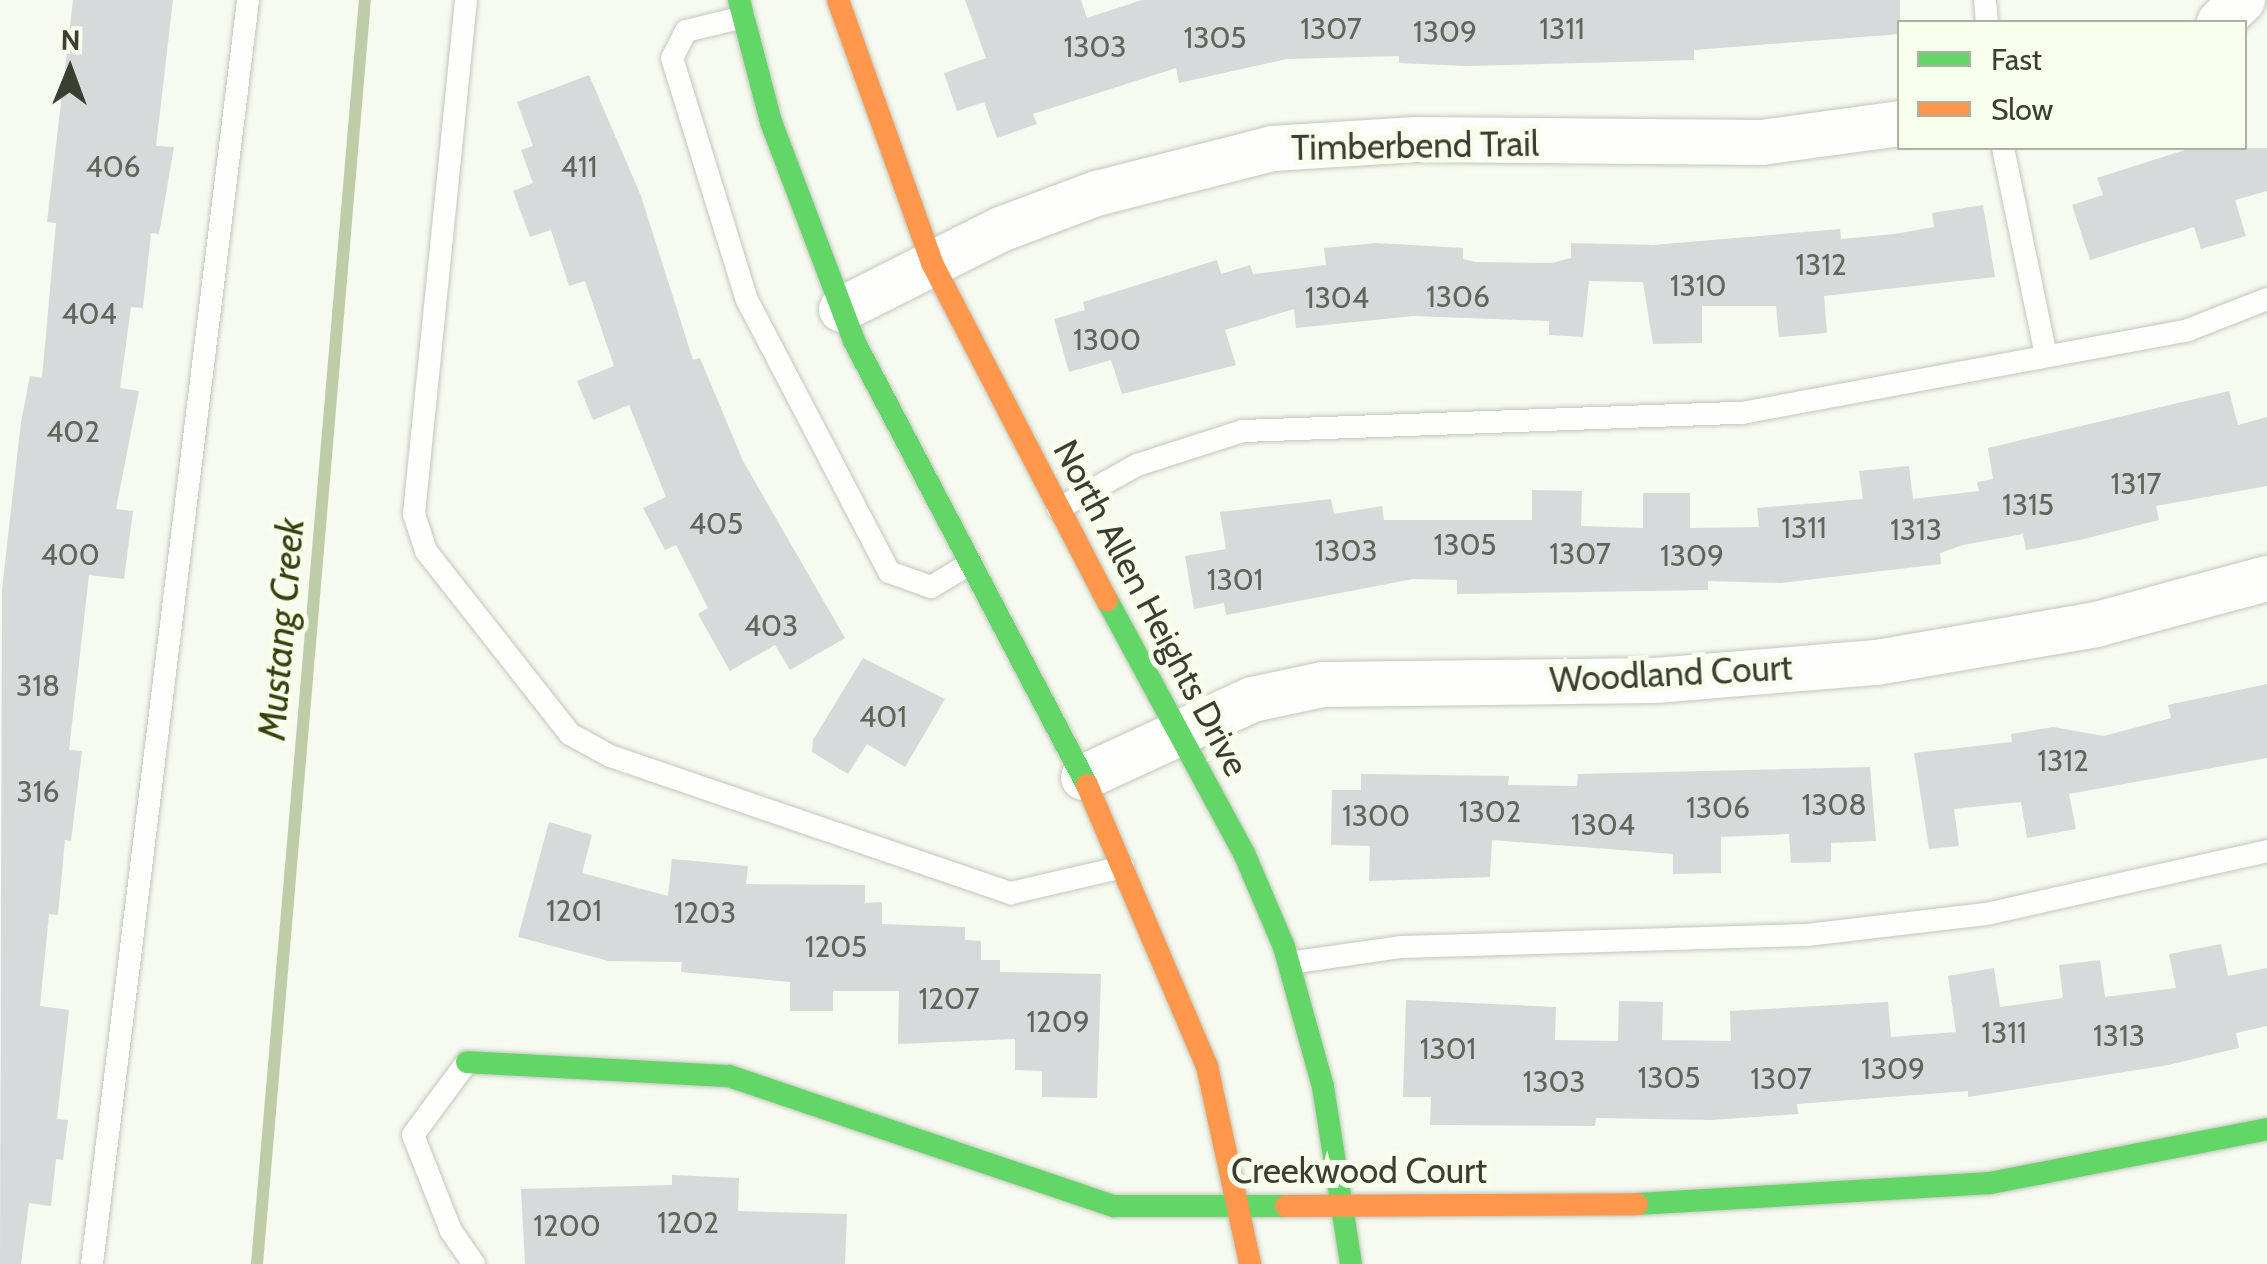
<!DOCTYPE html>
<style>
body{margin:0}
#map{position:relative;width:2267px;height:1264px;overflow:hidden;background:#f6faef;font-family:Cabin,sans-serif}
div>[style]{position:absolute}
.stream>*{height:12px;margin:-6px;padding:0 6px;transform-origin:6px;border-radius:6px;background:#bfcca8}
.building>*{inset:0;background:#d6dadb}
.roads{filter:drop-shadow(0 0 2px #c2c6bb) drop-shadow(0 0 2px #c2c6bb)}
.lane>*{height:22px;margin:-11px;padding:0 11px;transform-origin:11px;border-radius:11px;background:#fefefd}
.street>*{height:45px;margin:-22.5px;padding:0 22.5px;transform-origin:22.5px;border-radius:22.5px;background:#fefefd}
.fast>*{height:22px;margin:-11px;padding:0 11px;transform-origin:11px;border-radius:11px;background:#63d668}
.slow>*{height:22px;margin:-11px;padding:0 11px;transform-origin:11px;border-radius:11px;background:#ff974d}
span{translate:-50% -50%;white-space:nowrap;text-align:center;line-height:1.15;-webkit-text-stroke:10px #f7feeb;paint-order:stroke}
.number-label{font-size:30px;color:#61665c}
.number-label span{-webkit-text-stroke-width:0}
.street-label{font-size:35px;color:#3a3f32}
.water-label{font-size:38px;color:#33420c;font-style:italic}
.legend{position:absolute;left:1897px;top:20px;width:350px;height:130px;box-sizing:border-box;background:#f7feeb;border:2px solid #abb2a1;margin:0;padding:12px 18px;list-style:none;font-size:30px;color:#3a3f32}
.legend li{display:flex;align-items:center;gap:20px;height:50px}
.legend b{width:50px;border:2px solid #abb2a1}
.north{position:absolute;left:20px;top:20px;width:100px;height:100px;-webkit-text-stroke:8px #f7feeb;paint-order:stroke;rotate:1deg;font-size:28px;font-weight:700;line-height:40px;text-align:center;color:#3a3f32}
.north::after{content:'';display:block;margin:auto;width:35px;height:45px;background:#3a3f32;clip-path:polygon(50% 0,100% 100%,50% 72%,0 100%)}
</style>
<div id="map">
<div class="stream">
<div style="left:257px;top:1264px;width:1269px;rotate:-85.12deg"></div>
</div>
<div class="building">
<div style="clip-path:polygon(73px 0,173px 0,156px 146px,174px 147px,159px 234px,151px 233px,143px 308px,131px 307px,120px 388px,139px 391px,116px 509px,133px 511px,124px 579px,89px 575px,69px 750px,82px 751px,71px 841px,65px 840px,58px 915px,49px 914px,40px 1006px,69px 1010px,57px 1119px,68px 1120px,63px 1160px,56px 1159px,51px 1206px,29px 1203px,21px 1264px,0 1264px,2px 589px,21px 422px,30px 376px,42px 378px,56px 223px,47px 222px)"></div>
<div style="clip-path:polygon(965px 0,1081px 0,1087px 18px,1142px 0,1900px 0,1900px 34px,1694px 50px,1694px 60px,1465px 66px,1399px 63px,1399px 56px,1287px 59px,1179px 83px,1176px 68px,1033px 114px,1037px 124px,997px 138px,984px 102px,957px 111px,944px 73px,986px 58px)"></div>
<div style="clip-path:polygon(589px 75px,641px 196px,693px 360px,700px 358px,743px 461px,845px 638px,790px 670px,775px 645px,730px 671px,698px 614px,708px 608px,676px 545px,665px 550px,643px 508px,666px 497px,629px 405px,593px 420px,577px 381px,614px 366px,585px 281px,569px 286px,551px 230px,530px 237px,513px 191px,533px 183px,521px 150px,533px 146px,517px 102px)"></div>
<div style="clip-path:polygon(2191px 148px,2267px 148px,2267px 191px,2235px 200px,2246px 236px,2201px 249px,2194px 227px,2090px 260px,2072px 205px,2103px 195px,2097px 178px)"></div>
<div style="clip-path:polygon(1983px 205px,1995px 277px,1824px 296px,1827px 333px,1779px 337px,1776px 306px,1702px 306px,1702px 343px,1653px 344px,1643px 282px,1589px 281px,1583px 337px,1549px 335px,1549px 321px,1413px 316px,1296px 328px,1294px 309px,1225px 330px,1236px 365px,1122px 394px,1111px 360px,1069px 372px,1054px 319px,1085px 310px,1083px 302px,1217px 260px,1221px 274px,1250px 265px,1253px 274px,1326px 265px,1324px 248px,1376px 243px,1463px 248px,1463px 259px,1476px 262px,1552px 263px,1571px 258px,1571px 243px,1653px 245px,1840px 229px,1841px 239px,1895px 234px,1934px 227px,1932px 213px)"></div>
<div style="clip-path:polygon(2229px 391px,2238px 425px,2267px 417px,2267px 486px,2156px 506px,2159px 520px,2080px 540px,2026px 550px,2023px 534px,1963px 545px,1940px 553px,1941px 564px,1781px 583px,1708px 581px,1708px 590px,1457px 594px,1457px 580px,1413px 579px,1226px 615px,1224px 603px,1194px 609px,1185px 556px,1226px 549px,1220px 512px,1331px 499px,1334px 514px,1382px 506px,1384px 520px,1532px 520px,1532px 490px,1582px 491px,1581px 526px,1643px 528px,1643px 493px,1690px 493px,1690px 528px,1759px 527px,1757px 508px,1863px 499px,1859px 471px,1909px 466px,1913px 499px,1979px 491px,1977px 482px,1993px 479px,1988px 448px)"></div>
<div style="clip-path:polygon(863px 658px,945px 699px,905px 767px,867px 744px,848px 774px,812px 752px,813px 740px)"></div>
<div style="clip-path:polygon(2267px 684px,2267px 758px,2069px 794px,2076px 829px,2027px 838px,2021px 802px,1954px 809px,1959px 846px,1929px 849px,1914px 753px,2012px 742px,2011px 734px,2053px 727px,2104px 736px,2171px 718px,2168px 705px)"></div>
<div style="clip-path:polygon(1870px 767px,1876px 841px,1831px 843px,1831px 862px,1791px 863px,1789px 834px,1721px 837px,1721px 873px,1673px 874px,1673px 854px,1492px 840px,1490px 877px,1369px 881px,1370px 846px,1331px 845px,1332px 790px,1361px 790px,1361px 774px,1509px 776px,1508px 785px,1577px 786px,1578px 774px)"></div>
<div style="clip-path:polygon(549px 822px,592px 835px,582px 873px,668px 896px,672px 859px,748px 866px,746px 884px,865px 885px,865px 903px,882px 902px,882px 924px,965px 927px,965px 940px,981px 941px,981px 960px,1000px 960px,1000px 972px,1101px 974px,1097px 1098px,1042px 1097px,1042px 1071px,1015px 1070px,1015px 1039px,898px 1044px,899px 991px,833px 991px,833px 1011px,790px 1011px,790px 982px,681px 972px,682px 962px,609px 961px,518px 937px)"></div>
<div style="clip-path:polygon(2221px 944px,2228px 976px,2267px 968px,2267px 1026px,2236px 1033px,2239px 1048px,2168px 1065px,1968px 1097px,1968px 1091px,1797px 1104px,1798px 1114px,1711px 1120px,1596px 1118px,1595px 1126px,1430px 1125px,1431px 1097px,1403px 1097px,1406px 1000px,1556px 1007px,1555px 1040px,1618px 1041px,1619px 1001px,1663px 1002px,1662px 1040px,1731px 1041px,1730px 1011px,1888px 1002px,1891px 1037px,1956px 1032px,1948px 976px,1994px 968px,2000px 1007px,2063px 998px,2059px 965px,2100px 960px,2105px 997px,2176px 988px,2169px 954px)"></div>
<div style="clip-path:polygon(672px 1175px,739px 1178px,738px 1211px,847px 1214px,845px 1264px,525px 1264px,521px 1189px,672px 1185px)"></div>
</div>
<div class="roads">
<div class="lane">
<div style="left:466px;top:0;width:517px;rotate:95.78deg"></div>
<div style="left:414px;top:514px;width:39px;rotate:72deg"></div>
<div style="left:426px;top:551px;width:233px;rotate:51.8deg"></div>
<div style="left:570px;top:734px;width:46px;rotate:28.8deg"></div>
<div style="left:610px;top:756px;width:424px;rotate:18.9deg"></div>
<div style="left:1011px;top:893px;width:115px;rotate:-13.1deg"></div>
<div style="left:1985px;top:0;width:22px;rotate:85deg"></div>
<div style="left:744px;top:17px;width:60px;rotate:166.4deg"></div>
<div style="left:686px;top:31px;width:30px;rotate:117deg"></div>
<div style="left:672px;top:58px;width:253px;rotate:72.8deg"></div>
<div style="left:747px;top:300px;width:307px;rotate:62.4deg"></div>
<div style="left:889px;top:572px;width:45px;rotate:19.7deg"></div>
<div style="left:931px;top:587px;width:47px;rotate:-31deg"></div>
<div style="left:2003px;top:148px;width:212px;rotate:78.3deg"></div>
<div style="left:1058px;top:509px;width:90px;rotate:-29.1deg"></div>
<div style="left:1137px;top:465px;width:111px;rotate:-17.8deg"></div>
<div style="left:1243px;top:431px;width:499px;rotate:-2.1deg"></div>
<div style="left:1742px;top:413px;width:454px;rotate:-10.5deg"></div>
<div style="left:2188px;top:330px;width:85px;rotate:-21.4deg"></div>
<div style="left:1289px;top:963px;width:114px;rotate:-8.1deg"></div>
<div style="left:1402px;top:947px;width:405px;rotate:-1.7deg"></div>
<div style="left:1807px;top:935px;width:180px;rotate:-6.7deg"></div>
<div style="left:1986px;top:914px;width:288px;rotate:-12.6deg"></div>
<div style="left:467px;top:1062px;width:91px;rotate:126.5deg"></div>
<div style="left:413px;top:1135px;width:103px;rotate:68.4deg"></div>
<div style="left:451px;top:1231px;width:40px;rotate:55.1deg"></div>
<div style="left:92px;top:1264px;width:1274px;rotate:-82.96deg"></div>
</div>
<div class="street">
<div style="left:2219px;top:22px;width:32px;rotate:-44deg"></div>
<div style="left:841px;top:309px;width:178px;rotate:-26.7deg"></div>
<div style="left:1000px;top:229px;width:103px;rotate:-20.6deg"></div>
<div style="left:1096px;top:193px;width:182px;rotate:-14.3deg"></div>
<div style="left:1272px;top:148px;width:143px;rotate:-3.6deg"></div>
<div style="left:1415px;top:139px;width:346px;rotate:0.5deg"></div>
<div style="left:1761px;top:142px;width:140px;rotate:-7.8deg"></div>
<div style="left:1083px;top:777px;width:186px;rotate:-24.8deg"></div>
<div style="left:1252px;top:699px;width:72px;rotate:-12.1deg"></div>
<div style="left:1322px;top:684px;width:333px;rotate:-0.7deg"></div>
<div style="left:1655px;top:680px;width:222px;rotate:-4.7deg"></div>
<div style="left:1876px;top:662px;width:223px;rotate:-9.8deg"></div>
<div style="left:2096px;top:624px;width:177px;rotate:-15.1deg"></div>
</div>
<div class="fast">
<div style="left:739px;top:0;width:126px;rotate:75.3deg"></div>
<div style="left:771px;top:122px;width:234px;rotate:69.2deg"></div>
<div style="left:854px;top:341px;width:501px;rotate:62.31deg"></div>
<div style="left:1107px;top:600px;width:288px;rotate:61.6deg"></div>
<div style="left:1244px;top:853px;width:102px;rotate:66.9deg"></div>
<div style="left:1284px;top:947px;width:145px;rotate:74.4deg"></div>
<div style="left:1323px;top:1087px;width:179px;rotate:81deg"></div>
<div style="left:467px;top:1062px;width:262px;rotate:3.1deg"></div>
<div style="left:729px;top:1076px;width:406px;rotate:18.7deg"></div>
<div style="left:1114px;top:1206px;width:172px"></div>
<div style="left:1637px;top:1204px;width:354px;rotate:-3.4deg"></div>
<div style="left:1990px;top:1183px;width:282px;rotate:-11deg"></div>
</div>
<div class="slow">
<div style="left:838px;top:0;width:279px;rotate:70.3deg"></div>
<div style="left:932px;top:263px;width:380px;rotate:62.6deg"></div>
<div style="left:1087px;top:785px;width:306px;rotate:66.9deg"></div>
<div style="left:1207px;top:1066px;width:203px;rotate:77.7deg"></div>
<div style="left:1286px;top:1206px;width:351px;rotate:-0.3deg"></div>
</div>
</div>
<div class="number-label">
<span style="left:1331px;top:29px">1307</span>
<span style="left:1562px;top:29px">1311</span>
<span style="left:1445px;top:32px">1309</span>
<span style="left:1215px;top:38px">1305</span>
<span style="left:1095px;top:47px">1303</span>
<span style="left:113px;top:167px">406</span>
<span style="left:579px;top:167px">411</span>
<span style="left:1821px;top:265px">1312</span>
<span style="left:1698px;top:286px">1310</span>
<span style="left:1458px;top:297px">1306</span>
<span style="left:1337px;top:298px">1304</span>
<span style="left:89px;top:314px">404</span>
<span style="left:1107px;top:340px">1300</span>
<span style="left:73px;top:432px">402</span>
<span style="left:2136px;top:484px">1317</span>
<span style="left:2028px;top:505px">1315</span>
<span style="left:716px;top:524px">405</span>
<span style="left:1804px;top:528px">1311</span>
<span style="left:1916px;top:530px">1313</span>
<span style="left:1465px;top:545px">1305</span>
<span style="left:1346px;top:551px">1303</span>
<span style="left:1580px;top:554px">1307</span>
<span style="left:70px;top:555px">400</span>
<span style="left:1692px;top:556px">1309</span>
<span style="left:1235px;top:580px">1301</span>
<span style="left:771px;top:626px">403</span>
<span style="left:38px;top:686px">318</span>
<span style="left:883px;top:717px">401</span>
<span style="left:2063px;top:761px">1312</span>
<span style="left:38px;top:792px">316</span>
<span style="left:1834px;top:805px">1308</span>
<span style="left:1718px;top:808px">1306</span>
<span style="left:1490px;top:812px">1302</span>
<span style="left:1376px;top:816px">1300</span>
<span style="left:1603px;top:825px">1304</span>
<span style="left:574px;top:911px">1201</span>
<span style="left:705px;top:913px">1203</span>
<span style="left:836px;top:947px">1205</span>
<span style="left:949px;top:999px">1207</span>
<span style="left:1058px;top:1022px">1209</span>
<span style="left:2004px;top:1033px">1311</span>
<span style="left:2119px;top:1036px">1313</span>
<span style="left:1448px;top:1049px">1301</span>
<span style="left:1893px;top:1069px">1309</span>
<span style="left:1669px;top:1078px">1305</span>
<span style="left:1781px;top:1079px">1307</span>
<span style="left:1554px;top:1082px">1303</span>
<span style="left:688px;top:1223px">1202</span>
<span style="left:567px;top:1226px">1200</span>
</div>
<div class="street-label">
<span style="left:1415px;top:146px;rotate:-1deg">Timberbend Trail</span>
<span style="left:1151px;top:608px;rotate:62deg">North Allen Heights Drive</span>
<span style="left:1671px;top:674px;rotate:-3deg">Woodland Court</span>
<span style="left:1359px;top:1171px">Creekwood Court</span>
</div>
<div class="water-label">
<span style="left:281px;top:629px;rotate:-85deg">Mustang Creek</span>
</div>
<ul class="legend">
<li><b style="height:12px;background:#63d668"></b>Fast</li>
<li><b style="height:12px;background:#ff974d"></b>Slow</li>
</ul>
<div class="north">N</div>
</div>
